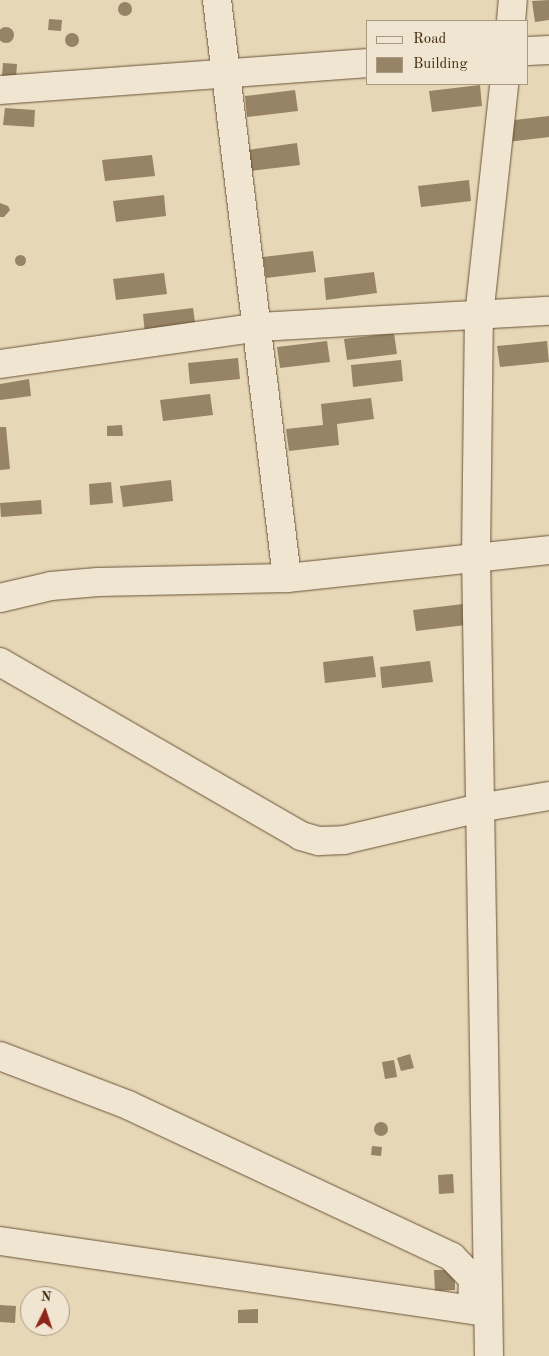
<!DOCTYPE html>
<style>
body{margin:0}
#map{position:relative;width:549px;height:1356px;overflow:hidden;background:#e6d7b7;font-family:"Old Standard TT",serif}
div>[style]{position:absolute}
.building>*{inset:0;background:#978365}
.round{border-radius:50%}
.roads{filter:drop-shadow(0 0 1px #6b5438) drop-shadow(0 0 1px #6b5438)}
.street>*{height:28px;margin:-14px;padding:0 14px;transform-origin:14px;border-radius:14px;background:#efe5d0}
span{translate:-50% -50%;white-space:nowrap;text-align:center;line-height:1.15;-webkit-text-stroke:5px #efe5d0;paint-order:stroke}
.legend{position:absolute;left:366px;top:20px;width:162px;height:65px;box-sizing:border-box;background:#efe5d0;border:1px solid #aa9982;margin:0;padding:6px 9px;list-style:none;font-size:15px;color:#42280d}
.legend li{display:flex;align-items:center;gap:10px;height:25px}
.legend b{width:25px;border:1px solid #aa9982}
.north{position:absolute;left:20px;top:1286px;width:50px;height:50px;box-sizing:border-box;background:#efe5d0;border:1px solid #aa9982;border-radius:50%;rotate:4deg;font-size:14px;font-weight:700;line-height:20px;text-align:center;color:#42280d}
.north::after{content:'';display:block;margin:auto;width:18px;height:22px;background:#8f2418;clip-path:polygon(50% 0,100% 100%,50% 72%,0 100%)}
</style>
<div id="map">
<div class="building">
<div style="clip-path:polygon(549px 0,549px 20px,535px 22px,532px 1px)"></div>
<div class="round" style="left:118px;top:2px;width:14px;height:14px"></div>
<div style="clip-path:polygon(49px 19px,62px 20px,61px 31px,48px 30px)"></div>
<div class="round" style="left:-2px;top:27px;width:16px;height:16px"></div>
<div class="round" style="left:65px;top:33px;width:14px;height:14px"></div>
<div style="clip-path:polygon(3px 63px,17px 64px,16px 77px,2px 76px)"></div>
<div style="clip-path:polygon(480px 85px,482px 106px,432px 112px,429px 91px)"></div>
<div style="clip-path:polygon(295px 90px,298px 111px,247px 117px,245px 96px)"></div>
<div style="clip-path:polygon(5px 108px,35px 110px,34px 127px,3px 125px)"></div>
<div style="clip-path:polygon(549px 116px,549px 137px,508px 142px,505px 121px)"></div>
<div style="clip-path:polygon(297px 143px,300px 165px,250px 171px,247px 150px)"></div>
<div style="clip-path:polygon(152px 155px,155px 176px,105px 181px,102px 160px)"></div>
<div style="clip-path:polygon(469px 180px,471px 201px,421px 207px,418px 186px)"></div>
<div style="clip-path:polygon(164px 195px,166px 216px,116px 222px,113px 201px)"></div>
<div style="clip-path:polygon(0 203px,8px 206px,10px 210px,4px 217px,0 217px)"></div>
<div style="clip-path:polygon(313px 251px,316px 272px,266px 278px,263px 257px)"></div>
<div class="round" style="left:14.5px;top:254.5px;width:11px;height:11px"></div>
<div style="clip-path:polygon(374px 272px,377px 293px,326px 300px,324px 278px)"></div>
<div style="clip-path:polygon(164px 273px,167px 294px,116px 300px,113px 279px)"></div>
<div style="clip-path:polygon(193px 308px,196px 329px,145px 335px,143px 314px)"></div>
<div style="clip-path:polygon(394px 333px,397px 354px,347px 360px,344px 339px)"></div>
<div style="clip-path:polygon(327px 341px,330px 362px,280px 368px,277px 347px)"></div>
<div style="clip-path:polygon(547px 341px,549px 362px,500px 367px,497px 346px)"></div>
<div style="clip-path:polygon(238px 358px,240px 379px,190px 384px,188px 363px)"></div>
<div style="clip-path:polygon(401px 360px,403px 381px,353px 387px,351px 365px)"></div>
<div style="clip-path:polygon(29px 379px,31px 396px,0 400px,0 384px)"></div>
<div style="clip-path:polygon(210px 394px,213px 415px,163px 421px,160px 400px)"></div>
<div style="clip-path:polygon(371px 398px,374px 419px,337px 424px,339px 445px,289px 451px,286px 429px,323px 425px,321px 404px)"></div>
<div style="clip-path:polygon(122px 425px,123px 436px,107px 436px,107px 426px)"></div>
<div style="clip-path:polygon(0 427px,6px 427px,10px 469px,0 470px)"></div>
<div style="clip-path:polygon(171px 480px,173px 501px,123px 507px,120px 486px)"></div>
<div style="clip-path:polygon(111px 482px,113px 503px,90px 505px,89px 484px)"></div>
<div style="clip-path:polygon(41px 500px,42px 514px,1px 517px,0 503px)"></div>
<div style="clip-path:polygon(463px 604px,466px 625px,416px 631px,413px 610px)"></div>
<div style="clip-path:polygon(373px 656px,376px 677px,325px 683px,323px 662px)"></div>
<div style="clip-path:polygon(430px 661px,433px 682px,382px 688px,380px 667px)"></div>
<div style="clip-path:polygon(410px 1054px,414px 1068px,401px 1071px,397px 1058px)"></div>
<div style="clip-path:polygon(394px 1060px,397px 1077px,385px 1079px,382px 1062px)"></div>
<div class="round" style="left:374px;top:1122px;width:14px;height:14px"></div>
<div style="clip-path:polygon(372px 1146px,382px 1147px,381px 1156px,371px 1155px)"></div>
<div style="clip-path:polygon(453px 1174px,454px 1193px,439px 1194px,438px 1175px)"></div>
<div style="clip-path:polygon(434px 1270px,455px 1270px,455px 1290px,435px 1291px)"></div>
<div style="clip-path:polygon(0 1305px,16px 1306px,15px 1323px,0 1322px)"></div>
<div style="clip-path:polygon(258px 1309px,258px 1323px,238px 1323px,238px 1310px)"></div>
</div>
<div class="roads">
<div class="street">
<div style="left:217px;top:0;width:582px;rotate:83.09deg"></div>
<div style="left:287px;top:578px;width:263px;rotate:-6.1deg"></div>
<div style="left:511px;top:21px;width:21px;rotate:-85deg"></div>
<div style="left:528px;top:51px;width:21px;rotate:-3deg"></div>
<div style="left:0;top:90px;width:369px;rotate:-4.2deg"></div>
<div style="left:0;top:364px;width:262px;rotate:-8.1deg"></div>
<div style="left:259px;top:327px;width:290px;rotate:-3.2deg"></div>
<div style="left:0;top:598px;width:52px;rotate:-13.2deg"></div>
<div style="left:51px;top:586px;width:47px;rotate:-4.9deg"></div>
<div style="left:98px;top:582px;width:189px;rotate:-1.2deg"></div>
<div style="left:0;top:662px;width:348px;rotate:30deg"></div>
<div style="left:301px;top:836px;width:19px;rotate:16deg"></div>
<div style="left:319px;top:841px;width:25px;rotate:-2deg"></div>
<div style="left:344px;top:840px;width:139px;rotate:-13.3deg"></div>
<div style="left:479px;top:808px;width:71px;rotate:-9.7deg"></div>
<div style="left:0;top:1056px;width:137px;rotate:20.9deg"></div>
<div style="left:128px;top:1105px;width:358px;rotate:25.1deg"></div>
<div style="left:452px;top:1257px;width:30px;rotate:46deg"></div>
<div style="left:473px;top:1279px;width:28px;rotate:92deg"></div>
<div style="left:0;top:1241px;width:492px;rotate:8.3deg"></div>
<div style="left:489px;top:1356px;width:800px;rotate:-90.93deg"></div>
<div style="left:476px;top:556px;width:240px;rotate:-89.3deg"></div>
<div style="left:479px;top:316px;width:233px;rotate:-83.8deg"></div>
</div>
</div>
<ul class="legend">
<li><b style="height:6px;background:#efe5d0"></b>Road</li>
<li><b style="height:14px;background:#978365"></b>Building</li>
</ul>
<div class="north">N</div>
</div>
